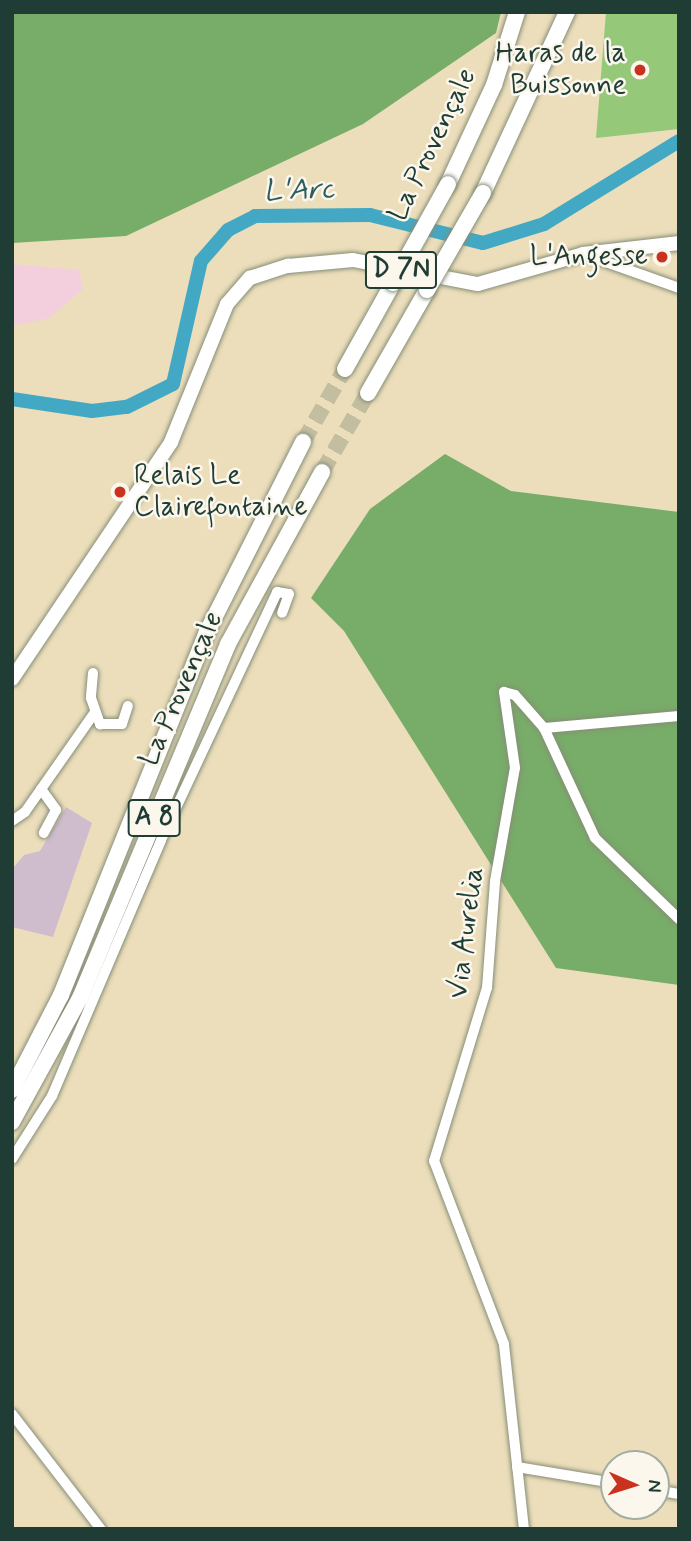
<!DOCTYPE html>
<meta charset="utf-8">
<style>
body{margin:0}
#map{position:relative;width:691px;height:1541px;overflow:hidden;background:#ecdebb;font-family:Mynerve,sans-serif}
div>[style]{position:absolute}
.built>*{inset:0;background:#f3cfde}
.industrial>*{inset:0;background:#cfbdce}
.green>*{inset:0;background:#95c879}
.forest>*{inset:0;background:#78ac69}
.river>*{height:14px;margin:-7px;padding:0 7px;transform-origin:7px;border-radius:7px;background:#43a8c3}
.highway-tunnel>*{height:16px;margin-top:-8px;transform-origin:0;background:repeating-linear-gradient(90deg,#c3bea0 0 16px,transparent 0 24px)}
.roads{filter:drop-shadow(0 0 2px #868e78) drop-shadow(0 0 2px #868e78)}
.minor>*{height:10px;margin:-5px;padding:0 5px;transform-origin:5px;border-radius:5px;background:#fff}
.major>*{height:14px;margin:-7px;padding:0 7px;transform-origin:7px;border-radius:7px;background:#fff}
.highway>*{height:16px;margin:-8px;padding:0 8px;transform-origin:8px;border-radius:8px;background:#fff}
.bridges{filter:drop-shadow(0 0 2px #868e78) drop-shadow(0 0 2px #868e78)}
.highway-bridge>*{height:16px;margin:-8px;padding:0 8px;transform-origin:8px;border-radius:8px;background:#fff}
.dots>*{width:19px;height:19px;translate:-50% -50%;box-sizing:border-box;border:4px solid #fbf7ec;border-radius:50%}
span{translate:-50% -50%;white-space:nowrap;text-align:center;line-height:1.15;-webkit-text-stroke:5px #fbf7ec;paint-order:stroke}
.shield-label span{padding:2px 5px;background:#fbf7ec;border:2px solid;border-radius:5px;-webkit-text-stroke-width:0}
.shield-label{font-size:26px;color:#1f3d34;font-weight:700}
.poi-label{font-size:28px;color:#1f3d34}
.right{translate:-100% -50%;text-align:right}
.left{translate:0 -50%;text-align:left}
.street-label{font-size:28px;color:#1f3d34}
.water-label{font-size:30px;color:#2a5d5f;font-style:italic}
.frame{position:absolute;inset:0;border:14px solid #1f3d34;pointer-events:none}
.north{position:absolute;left:600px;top:1450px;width:70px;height:70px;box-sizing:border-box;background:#fbf7ec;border:2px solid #a3ada2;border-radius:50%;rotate:93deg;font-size:19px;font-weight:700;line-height:28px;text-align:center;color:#1f3d34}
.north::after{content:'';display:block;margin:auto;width:24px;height:32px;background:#c8321e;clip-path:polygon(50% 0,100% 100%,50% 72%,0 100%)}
</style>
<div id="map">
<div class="built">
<div style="clip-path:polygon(12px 264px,79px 270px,83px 289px,50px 318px,12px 326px)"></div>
</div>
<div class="industrial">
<div style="clip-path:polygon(66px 807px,92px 823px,53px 937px,12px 927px,12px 869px,24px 855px,40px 851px)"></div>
</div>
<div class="green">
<div style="clip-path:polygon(606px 12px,679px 12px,679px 129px,596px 138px)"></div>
</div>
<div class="forest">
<div style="clip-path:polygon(12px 12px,501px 12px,496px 33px,363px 124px,126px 236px,12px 243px)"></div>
<div style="clip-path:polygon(445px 454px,511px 491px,679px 512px,679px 985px,556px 968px,344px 631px,311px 598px,370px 509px)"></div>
</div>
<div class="river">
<div style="left:12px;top:399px;width:81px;rotate:8.5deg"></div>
<div style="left:92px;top:411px;width:35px;rotate:-7deg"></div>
<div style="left:127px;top:407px;width:51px;rotate:-26.6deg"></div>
<div style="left:173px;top:384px;width:126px;rotate:-77.2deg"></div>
<div style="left:201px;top:261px;width:41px;rotate:-48.9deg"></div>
<div style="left:228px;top:230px;width:30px;rotate:-27deg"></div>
<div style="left:255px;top:216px;width:115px;rotate:-0.5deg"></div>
<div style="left:370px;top:215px;width:116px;rotate:13.9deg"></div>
<div style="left:483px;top:243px;width:64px;rotate:-17.3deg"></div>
<div style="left:544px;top:224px;width:158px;rotate:-31.6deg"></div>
</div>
<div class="highway-tunnel">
<div style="left:303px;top:442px;width:84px;rotate:-60.1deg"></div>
<div style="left:322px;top:472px;width:91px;rotate:-59.8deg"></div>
</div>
<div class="roads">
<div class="minor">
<div style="left:586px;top:255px;width:99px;rotate:19.5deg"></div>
<div style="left:93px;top:673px;width:25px;rotate:95deg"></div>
<div style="left:91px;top:698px;width:28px;rotate:71deg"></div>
<div style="left:100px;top:724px;width:22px"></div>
<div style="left:122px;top:724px;width:19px;rotate:-72deg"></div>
<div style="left:544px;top:728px;width:136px;rotate:-5.1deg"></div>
<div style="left:41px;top:789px;width:26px;rotate:54deg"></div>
<div style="left:56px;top:810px;width:26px;rotate:118deg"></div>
<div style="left:12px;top:821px;width:16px;rotate:-35deg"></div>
<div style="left:25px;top:812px;width:122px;rotate:-55deg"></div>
<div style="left:12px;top:1159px;width:75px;rotate:-57.6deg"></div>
<div style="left:52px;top:1096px;width:278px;rotate:-66.9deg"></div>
<div style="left:161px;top:840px;width:274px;rotate:-64.9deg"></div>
<div style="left:277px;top:592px;width:12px;rotate:9deg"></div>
<div style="left:289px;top:594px;width:20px;rotate:110deg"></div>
<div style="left:12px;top:1414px;width:145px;rotate:52.3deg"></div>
<div style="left:517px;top:1467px;width:98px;rotate:9.4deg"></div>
<div style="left:656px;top:1490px;width:23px;rotate:10deg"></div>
<div style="left:524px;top:1529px;width:186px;rotate:-96.2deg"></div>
<div style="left:504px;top:1344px;width:196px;rotate:-110.9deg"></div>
<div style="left:434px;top:1161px;width:181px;rotate:-73deg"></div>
<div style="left:487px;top:988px;width:107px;rotate:-85.7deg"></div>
<div style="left:495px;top:881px;width:115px;rotate:-80deg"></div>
<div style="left:515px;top:768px;width:77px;rotate:-98.2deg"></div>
<div style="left:504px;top:692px;width:11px;rotate:15deg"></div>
<div style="left:515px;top:695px;width:44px;rotate:48.7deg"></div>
<div style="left:544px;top:728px;width:121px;rotate:65.1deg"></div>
<div style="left:595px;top:838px;width:117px;rotate:44deg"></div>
</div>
<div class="major">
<div style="left:12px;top:679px;width:285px;rotate:-56.1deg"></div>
<div style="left:171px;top:442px;width:149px;rotate:-67.9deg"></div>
<div style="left:227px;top:304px;width:35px;rotate:-49deg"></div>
<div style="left:250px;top:278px;width:40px;rotate:-18deg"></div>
<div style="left:288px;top:266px;width:65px;rotate:-5.3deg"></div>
<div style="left:353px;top:260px;width:127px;rotate:10.9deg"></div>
<div style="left:478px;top:284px;width:109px;rotate:-15.9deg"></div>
<div style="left:583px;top:254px;width:97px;rotate:-6.5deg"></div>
</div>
<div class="highway">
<div style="left:448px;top:184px;width:109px;rotate:-65.1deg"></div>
<div style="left:494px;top:85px;width:77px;rotate:-72.5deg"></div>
<div style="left:483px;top:193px;width:200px;rotate:-65.1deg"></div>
<div style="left:345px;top:369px;width:98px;rotate:-60.8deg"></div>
<div style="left:368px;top:393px;width:119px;rotate:-60.2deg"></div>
<div style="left:12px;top:1090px;width:107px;rotate:-62.7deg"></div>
<div style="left:61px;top:995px;width:391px;rotate:-68.1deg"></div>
<div style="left:207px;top:632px;width:213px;rotate:-63.2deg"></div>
<div style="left:12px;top:1122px;width:141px;rotate:-61.3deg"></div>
<div style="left:80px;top:998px;width:384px;rotate:-67.3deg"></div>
<div style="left:228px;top:644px;width:196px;rotate:-61.3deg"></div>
</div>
</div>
<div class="bridges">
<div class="highway-bridge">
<div style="left:393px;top:283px;width:113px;rotate:-60.9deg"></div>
<div style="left:427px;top:290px;width:112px;rotate:-60deg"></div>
</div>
</div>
<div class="dots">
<div style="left:640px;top:70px;background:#c8321e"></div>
<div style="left:662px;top:257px;background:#c8321e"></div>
<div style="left:120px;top:492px;background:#c8321e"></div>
</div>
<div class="shield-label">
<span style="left:401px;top:270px">D 7N</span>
<span style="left:154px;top:818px">A 8</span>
</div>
<div class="poi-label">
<span class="right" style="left:626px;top:70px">Haras de la<br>Buissonne</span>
<span class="right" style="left:648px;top:257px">L'Angesse</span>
<span class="left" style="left:134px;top:492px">Relais Le<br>Clairefontaine</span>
</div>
<div class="street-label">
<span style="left:433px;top:145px;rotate:-64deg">La Provençale</span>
<span style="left:182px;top:689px;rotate:-66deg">La Provençale</span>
<span style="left:467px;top:933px;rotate:-83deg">Via Aurelia</span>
</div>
<div class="water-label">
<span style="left:299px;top:191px;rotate:-2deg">L'Arc</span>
</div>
<div class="frame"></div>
<div class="north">N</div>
</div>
